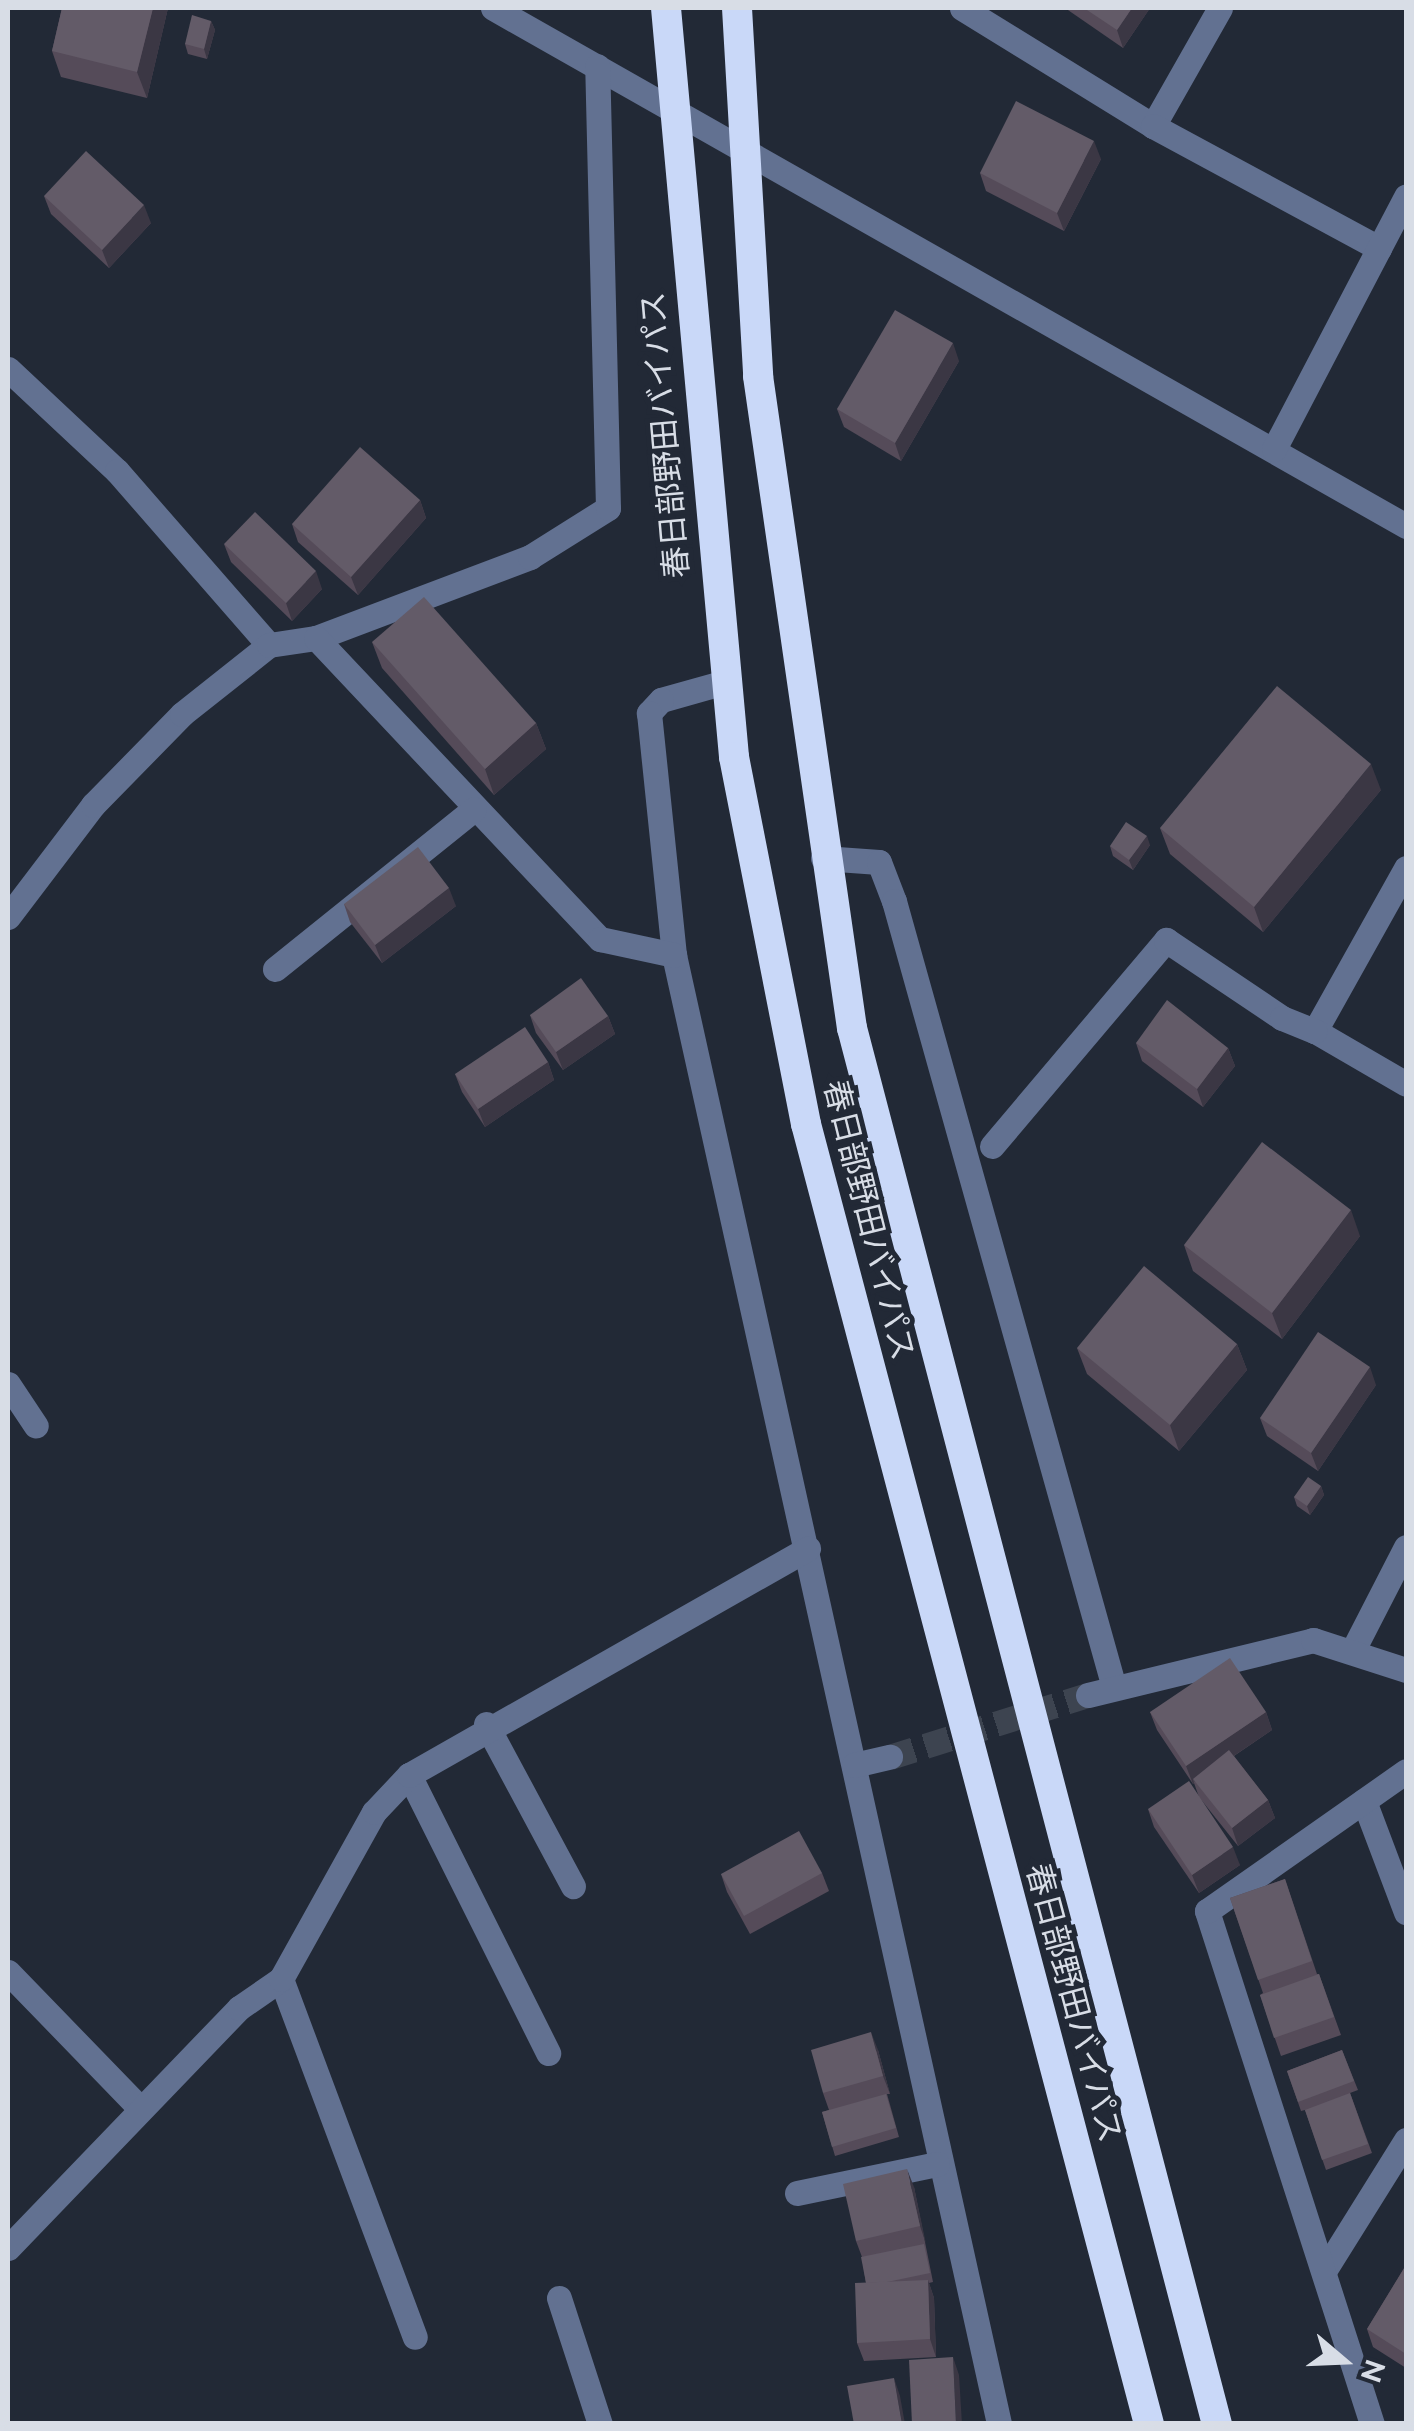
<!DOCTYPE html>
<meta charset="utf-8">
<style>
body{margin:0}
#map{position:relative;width:1414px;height:2431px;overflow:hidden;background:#222936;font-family:Raleway,"Noto Sans JP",sans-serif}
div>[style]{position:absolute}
.minor-tunnel>*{height:25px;margin-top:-12.5px;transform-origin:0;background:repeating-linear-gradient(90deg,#3d4450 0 25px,transparent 0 37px)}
.minor>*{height:25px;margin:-12.5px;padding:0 12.5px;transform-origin:12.5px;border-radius:12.5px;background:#627191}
.highway>*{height:30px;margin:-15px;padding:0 15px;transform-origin:15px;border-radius:15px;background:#c9d8f8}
.wall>*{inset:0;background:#554b59}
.shaded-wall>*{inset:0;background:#3b3744}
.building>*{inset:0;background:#635b68}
span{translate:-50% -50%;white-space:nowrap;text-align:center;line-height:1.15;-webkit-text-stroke:10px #222936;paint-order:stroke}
.street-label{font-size:32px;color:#d8dde6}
.frame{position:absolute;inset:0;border:10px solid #d8dde6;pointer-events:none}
.north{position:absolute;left:1294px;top:2311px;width:100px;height:100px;-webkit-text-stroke:8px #222936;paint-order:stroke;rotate:109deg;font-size:28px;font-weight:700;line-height:40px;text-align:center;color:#d8dde6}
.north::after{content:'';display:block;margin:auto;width:35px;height:45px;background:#d8dde6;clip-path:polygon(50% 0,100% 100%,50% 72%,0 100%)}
</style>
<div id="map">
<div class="minor-tunnel">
<div style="left:890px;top:1757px;width:207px;rotate:-17.4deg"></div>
</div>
<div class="minor">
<div style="left:493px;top:8px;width:1050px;rotate:29.57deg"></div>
<div style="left:962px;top:8px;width:225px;rotate:31.7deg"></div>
<div style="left:1220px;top:8px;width:136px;rotate:119.6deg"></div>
<div style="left:1153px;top:126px;width:257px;rotate:28.4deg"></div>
<div style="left:8px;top:369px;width:149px;rotate:43.1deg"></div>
<div style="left:117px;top:471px;width:231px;rotate:48.9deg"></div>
<div style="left:1274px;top:449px;width:285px;rotate:-62.4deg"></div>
<div style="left:316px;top:638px;width:229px;rotate:-20.7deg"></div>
<div style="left:530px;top:557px;width:92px;rotate:-32.1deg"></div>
<div style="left:608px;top:508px;width:442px;rotate:-91.4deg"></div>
<div style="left:725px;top:682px;width:66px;rotate:164.3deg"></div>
<div style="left:661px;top:700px;width:18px;rotate:133deg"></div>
<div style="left:649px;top:713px;width:243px;rotate:84.1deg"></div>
<div style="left:674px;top:955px;width:1505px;rotate:77.52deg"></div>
<div style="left:823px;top:858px;width:56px;rotate:4.1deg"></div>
<div style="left:879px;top:862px;width:42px;rotate:69deg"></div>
<div style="left:894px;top:901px;width:813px;rotate:74.37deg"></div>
<div style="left:1406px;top:868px;width:187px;rotate:119.2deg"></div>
<div style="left:1315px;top:1031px;width:105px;rotate:30.2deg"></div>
<div style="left:8px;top:917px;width:141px;rotate:-52.8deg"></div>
<div style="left:93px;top:805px;width:127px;rotate:-45.6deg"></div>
<div style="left:182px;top:714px;width:111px;rotate:-38.4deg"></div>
<div style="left:269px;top:645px;width:48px;rotate:-8.5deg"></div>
<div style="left:316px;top:638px;width:414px;rotate:46.7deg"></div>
<div style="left:600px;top:939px;width:76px;rotate:12.2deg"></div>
<div style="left:275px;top:969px;width:255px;rotate:-38.8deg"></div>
<div style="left:992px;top:1146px;width:270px;rotate:-49.8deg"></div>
<div style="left:1166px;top:940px;width:140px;rotate:33.9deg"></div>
<div style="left:1282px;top:1018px;width:35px;rotate:22deg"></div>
<div style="left:8px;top:1384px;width:50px;rotate:56.3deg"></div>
<div style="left:1352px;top:1652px;width:118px;rotate:-62.8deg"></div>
<div style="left:1088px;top:1695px;width:232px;rotate:-13.7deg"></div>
<div style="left:1313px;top:1640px;width:98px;rotate:17.9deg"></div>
<div style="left:486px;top:1724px;width:184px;rotate:61.8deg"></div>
<div style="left:854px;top:1765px;width:37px;rotate:-13deg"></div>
<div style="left:409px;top:1775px;width:311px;rotate:63.4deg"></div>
<div style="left:1364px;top:1801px;width:119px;rotate:69.3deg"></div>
<div style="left:8px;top:1972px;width:190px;rotate:45.9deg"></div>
<div style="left:281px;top:1979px;width:382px;rotate:69.5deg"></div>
<div style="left:797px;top:2193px;width:143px;rotate:-11.7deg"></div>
<div style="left:8px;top:2248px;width:333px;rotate:-46.1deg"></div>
<div style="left:239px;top:2008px;width:51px;rotate:-34.6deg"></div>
<div style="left:281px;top:1979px;width:191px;rotate:-60.9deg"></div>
<div style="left:374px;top:1812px;width:51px;rotate:-46.6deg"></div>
<div style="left:409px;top:1775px;width:459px;rotate:-29.6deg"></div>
<div style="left:1326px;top:2268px;width:151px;rotate:-58deg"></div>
<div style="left:559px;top:2298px;width:133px;rotate:72deg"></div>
<div style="left:1372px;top:2424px;width:539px;rotate:-107.83deg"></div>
<div style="left:1207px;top:1911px;width:243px;rotate:-35.1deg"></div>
</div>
<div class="highway">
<div style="left:666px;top:8px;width:752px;rotate:84.81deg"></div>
<div style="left:734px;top:757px;width:374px;rotate:78.9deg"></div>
<div style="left:806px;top:1124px;width:1344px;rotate:75.22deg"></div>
<div style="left:737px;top:8px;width:369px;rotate:86.7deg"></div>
<div style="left:758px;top:376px;width:659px;rotate:81.8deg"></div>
<div style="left:852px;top:1028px;width:1443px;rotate:75.35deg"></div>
</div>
<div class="wall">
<div style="clip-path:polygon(62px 8px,168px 8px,147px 98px,61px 77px,52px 51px)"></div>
<div style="clip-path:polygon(1065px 8px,1150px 8px,1123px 48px)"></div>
<div style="clip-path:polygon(211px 21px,215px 30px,207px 59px,188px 54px,185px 44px)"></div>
<div style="clip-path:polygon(1101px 159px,1064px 231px,986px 191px,980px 173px)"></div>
<div style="clip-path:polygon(44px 196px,151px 223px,109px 268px,51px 214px)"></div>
<div style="clip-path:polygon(959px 361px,901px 461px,844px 427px,837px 409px)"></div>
<div style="clip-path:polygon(420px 500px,426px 518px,358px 595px,298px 542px,292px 524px)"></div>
<div style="clip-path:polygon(224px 544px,322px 589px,292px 621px,231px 562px)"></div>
<div style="clip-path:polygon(372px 642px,536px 723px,546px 749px,494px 795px,382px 668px)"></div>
<div style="clip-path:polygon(1381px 790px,1263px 932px,1170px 854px,1160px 828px)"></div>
<div style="clip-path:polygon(1150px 845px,1133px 870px,1113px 856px,1110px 846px)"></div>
<div style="clip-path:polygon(344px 904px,456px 906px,382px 963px,350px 922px)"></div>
<div style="clip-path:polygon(530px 1015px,608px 1016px,615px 1034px,563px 1070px,536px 1033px)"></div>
<div style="clip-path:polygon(1136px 1043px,1228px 1048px,1235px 1066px,1203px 1107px,1142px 1061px)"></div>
<div style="clip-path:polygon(548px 1062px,554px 1080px,485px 1127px,462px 1092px,455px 1074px)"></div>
<div style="clip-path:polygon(1360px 1236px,1282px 1339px,1193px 1271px,1184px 1245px)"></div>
<div style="clip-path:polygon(1237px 1344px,1247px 1370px,1179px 1451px,1087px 1374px,1077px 1348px)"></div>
<div style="clip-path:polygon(1376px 1385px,1318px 1471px,1267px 1436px,1260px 1418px)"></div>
<div style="clip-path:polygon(1321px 1486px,1324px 1495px,1310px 1515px,1297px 1506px,1294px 1497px)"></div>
<div style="clip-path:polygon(1150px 1712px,1266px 1712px,1272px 1730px,1234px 1756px,1268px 1800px,1275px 1818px,1238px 1846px,1199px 1797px,1194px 1783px,1193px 1784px,1157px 1730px)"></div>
<div style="clip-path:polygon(1148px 1809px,1240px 1865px,1199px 1893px,1154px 1827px)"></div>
<div style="clip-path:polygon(822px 1873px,829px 1891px,750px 1934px,727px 1892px,721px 1874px)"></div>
<div style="clip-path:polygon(1285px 1879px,1317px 1974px,1319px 1974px,1341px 2035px,1281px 2056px,1260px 1995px,1263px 1993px,1230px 1898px)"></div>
<div style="clip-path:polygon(878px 2050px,890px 2094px,887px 2094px,899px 2137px,835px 2156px,822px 2112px,829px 2110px,823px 2093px)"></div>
<div style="clip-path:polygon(1342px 2050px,1358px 2090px,1350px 2093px,1372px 2153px,1326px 2170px,1305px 2110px,1301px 2111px,1287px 2071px)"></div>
<div style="clip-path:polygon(914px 2187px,933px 2282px,929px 2283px,934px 2298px,936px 2357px,864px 2361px,857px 2343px,866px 2283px,862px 2257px,856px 2241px)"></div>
<div style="clip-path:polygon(1406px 2265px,1406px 2368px,1373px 2347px,1367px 2329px)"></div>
</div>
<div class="shaded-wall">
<div style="clip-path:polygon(153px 8px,168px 8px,147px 98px,137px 72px)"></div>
<div style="clip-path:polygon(1132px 8px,1150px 8px,1123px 48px,1117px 30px)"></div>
<div style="clip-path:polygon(211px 21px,215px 30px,207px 59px,204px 49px)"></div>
<div style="clip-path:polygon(1094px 141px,1101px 159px,1064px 231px,1057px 213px)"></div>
<div style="clip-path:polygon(144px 205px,151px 223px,109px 268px,102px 250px)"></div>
<div style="clip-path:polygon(953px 343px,959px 361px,901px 461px,895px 443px)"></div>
<div style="clip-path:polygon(420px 500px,426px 518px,358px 595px,351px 577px)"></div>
<div style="clip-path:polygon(316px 571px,322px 589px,292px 621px,286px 603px)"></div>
<div style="clip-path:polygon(536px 723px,546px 749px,494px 795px,485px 769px)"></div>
<div style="clip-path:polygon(1371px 764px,1381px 790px,1263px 932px,1254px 907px)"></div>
<div style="clip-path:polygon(1147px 836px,1150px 845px,1133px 870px,1129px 860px)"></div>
<div style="clip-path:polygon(449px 888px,456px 906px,382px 963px,375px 945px)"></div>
<div style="clip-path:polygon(608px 1016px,615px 1034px,563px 1070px,556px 1052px)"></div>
<div style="clip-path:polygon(1228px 1048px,1235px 1066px,1203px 1107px,1197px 1089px)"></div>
<div style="clip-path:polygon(548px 1062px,554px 1080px,485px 1127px,478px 1109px)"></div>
<div style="clip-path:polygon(1351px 1210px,1360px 1236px,1282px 1339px,1272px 1313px)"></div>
<div style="clip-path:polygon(1237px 1344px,1247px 1370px,1179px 1451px,1170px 1425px)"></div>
<div style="clip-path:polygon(1370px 1367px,1376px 1385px,1318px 1471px,1311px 1453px)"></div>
<div style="clip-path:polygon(1321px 1486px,1324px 1495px,1310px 1515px,1307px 1506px)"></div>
<div style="clip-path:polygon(1266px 1712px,1272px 1730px,1195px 1782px,1193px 1779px,1194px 1783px,1193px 1784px,1186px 1766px)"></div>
<div style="clip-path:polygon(1268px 1800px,1275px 1818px,1238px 1846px,1232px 1828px)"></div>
<div style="clip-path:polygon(1233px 1847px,1240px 1865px,1199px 1893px,1192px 1875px)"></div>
<div style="clip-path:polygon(871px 2032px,878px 2050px,890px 2094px,883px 2076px)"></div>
<div style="clip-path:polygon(907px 2169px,914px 2187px,926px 2244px,920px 2226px)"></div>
<div style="clip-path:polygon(928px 2280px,934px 2298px,936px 2357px,930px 2339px)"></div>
<div style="clip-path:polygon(953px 2357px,959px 2375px,962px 2424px,956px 2424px)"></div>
<div style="clip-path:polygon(894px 2378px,900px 2396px,905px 2424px,902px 2424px)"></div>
</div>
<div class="building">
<div style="clip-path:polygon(62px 8px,153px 8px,137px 72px,52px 51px)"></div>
<div style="clip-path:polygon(1084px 8px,1132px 8px,1117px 30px)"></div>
<div style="clip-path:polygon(192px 15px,211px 21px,204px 49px,185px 44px)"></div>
<div style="clip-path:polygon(1016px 101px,1094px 141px,1057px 213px,980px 173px)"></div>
<div style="clip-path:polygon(86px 151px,144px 205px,102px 250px,44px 196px)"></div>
<div style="clip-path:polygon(895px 310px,953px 343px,895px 443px,837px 409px)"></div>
<div style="clip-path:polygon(360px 447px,420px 500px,351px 577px,292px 524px)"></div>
<div style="clip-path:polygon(255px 512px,316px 571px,286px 603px,224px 544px)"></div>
<div style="clip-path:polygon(424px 597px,536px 723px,485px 769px,372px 642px)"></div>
<div style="clip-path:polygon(1277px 686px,1371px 764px,1254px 907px,1160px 828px)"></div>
<div style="clip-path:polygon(1126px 822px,1147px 836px,1129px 860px,1110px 846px)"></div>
<div style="clip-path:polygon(418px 847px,449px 888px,375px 945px,344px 904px)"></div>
<div style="clip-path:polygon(581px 978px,608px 1016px,556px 1052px,530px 1015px)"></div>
<div style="clip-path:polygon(1167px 1000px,1228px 1048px,1197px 1089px,1136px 1043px)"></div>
<div style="clip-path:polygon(525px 1027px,548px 1062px,478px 1109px,455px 1074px)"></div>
<div style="clip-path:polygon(1262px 1142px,1351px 1210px,1272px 1313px,1184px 1245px)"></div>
<div style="clip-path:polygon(1144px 1266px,1237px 1344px,1170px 1425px,1077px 1348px)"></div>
<div style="clip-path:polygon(1318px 1332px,1370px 1367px,1311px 1453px,1260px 1418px)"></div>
<div style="clip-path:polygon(1308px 1477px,1321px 1486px,1307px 1506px,1294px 1497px)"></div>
<div style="clip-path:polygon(1230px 1658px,1266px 1712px,1186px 1766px,1150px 1712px)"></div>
<div style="clip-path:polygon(1229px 1750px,1268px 1800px,1232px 1828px,1193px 1779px)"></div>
<div style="clip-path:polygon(1189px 1781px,1233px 1847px,1192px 1875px,1148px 1809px)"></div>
<div style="clip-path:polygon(799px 1831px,822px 1873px,744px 1916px,721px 1874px)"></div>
<div style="clip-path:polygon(1285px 1879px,1312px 1961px,1258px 1980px,1230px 1898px)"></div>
<div style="clip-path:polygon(1319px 1974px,1334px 2017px,1274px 2038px,1260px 1995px)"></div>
<div style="clip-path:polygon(871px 2032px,883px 2076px,823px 2093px,811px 2050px)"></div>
<div style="clip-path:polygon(1342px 2050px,1354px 2081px,1298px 2102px,1287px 2071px)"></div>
<div style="clip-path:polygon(1350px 2093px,1368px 2144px,1322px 2160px,1305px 2110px)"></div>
<div style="clip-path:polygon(886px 2094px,896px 2128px,832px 2147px,822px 2112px)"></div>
<div style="clip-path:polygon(907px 2169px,920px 2226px,856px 2241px,843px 2184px)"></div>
<div style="clip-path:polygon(924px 2244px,930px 2273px,887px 2282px,866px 2283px,861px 2257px)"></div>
<div style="clip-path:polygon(1406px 2265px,1406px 2354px,1367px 2329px)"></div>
<div style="clip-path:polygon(928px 2280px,930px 2339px,857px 2343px,855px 2283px)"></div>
<div style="clip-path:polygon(953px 2357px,956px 2424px,912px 2424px,909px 2360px)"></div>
<div style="clip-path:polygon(894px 2378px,902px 2424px,854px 2424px,847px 2386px)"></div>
</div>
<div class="street-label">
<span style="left:665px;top:435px;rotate:-95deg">春日部野田バイパス</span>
<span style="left:869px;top:1220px;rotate:76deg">春日部野田バイパス</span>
<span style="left:1074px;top:2003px;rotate:75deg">春日部野田バイパス</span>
</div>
<div class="frame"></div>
<div class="north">N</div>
</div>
